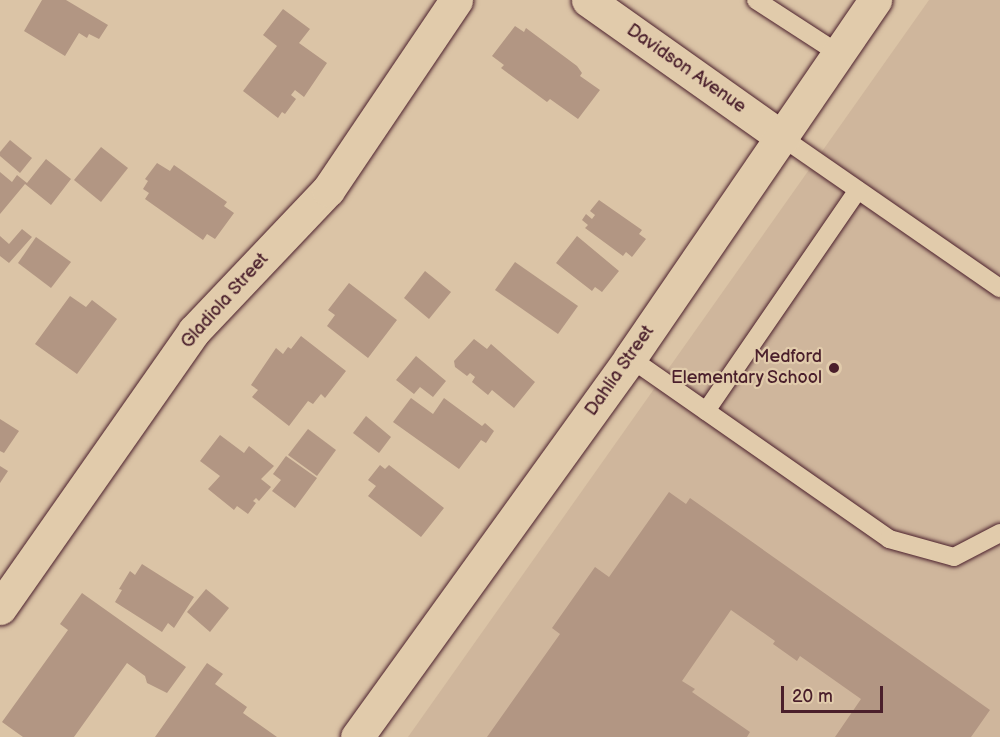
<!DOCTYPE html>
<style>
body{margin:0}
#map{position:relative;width:1000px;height:737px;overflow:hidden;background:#dbc4a6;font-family:"Balsamiq Sans",sans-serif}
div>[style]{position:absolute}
.built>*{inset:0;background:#cfb69c}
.building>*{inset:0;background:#b29683}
.roads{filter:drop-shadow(0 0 2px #4a1f2b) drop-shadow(0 0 2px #4a1f2b)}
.lane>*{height:18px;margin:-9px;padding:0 9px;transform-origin:9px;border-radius:9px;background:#e1cbab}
.street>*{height:33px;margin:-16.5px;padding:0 16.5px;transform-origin:16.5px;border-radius:16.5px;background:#e1cbab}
.dots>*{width:16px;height:16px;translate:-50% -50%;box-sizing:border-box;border:3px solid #e1cbab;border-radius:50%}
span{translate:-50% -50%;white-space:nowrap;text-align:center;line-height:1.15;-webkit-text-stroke:4.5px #e1cbab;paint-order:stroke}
.street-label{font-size:18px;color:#4a1f2b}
.poi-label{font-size:18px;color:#4a1f2b}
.right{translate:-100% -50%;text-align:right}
.scale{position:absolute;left:781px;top:686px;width:102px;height:27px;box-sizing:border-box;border:3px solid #4a1f2b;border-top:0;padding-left:8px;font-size:18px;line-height:21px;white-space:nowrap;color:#4a1f2b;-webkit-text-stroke:4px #e1cbab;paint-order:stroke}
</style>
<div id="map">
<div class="built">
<div style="clip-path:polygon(929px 0,1000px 0,1000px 737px,408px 737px)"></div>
</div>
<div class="building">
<div style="clip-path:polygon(42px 0,66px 0,108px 25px,99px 39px,89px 34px,87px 38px,79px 33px,65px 56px,24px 31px)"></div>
<div style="clip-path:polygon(283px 9px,310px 29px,299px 43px,327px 63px,304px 97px,295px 90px,291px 95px,296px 99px,285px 114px,282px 112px,278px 118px,243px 91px,277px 46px,263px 35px)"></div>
<div style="clip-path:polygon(515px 26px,524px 32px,526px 28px,577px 66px,582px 73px,580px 76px,600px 90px,578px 119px,550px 99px,547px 102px,501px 68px,504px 65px,492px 56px)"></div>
<div style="clip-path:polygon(10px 140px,32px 158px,20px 173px,0 156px,0 152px)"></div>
<div style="clip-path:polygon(101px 147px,128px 168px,101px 202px,74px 180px)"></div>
<div style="clip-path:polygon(46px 159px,71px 179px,51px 205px,25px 184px,0 214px,0 172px,12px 182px,17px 175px,27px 183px)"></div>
<div style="clip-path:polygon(157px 163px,170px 171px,174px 165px,227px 202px,224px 206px,234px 213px,215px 239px,207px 234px,203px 240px,145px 199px,149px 193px,143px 189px,148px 181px,145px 179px)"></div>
<div style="clip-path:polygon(599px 200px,642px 230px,639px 234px,646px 239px,632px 257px,626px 252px,623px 256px,585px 228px,588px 225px,582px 220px,586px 214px,592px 219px,595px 215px,590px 211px)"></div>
<div style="clip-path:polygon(22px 229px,32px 237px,9px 263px,0 256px,0 236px,9px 244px)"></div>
<div style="clip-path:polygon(577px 236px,619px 271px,602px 292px,595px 287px,592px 291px,556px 263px)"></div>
<div style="clip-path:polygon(36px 237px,71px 262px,51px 288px,18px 263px)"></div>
<div style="clip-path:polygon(515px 262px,578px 306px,558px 334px,495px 290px)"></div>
<div style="clip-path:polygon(425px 271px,451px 292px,429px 319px,404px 298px)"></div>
<div style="clip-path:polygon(349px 283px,397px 320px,368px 358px,327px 326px,335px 315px,328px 310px)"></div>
<div style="clip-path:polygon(70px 296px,86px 307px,92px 300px,117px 319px,77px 374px,35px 344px)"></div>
<div style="clip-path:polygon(301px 336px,346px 371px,325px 398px,321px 394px,313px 404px,308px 401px,289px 426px,252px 397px,258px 390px,251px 385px,276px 348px,283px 354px,288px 347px,291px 349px)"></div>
<div style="clip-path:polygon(474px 339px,487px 349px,491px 344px,535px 382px,514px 408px,492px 390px,488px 395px,472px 382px,475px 377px,470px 373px,467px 376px,455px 367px,454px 361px)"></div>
<div style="clip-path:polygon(416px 356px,446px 381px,433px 397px,420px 387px,414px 394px,396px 380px)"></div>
<div style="clip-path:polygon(411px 398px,433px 414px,444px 398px,482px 426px,485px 423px,494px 431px,486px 443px,481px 440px,459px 469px,393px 422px)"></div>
<div style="clip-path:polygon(366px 416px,391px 437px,379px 453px,353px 433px)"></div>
<div style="clip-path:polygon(0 419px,19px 431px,4px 453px,0 451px)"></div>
<div style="clip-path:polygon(308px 429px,336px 450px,317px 476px,288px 455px)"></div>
<div style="clip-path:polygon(220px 435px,244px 453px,249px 446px,274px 466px,261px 479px,271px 487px,259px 501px,256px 498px,253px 501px,256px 503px,248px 514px,237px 506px,234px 510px,208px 489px,220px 476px,200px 461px)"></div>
<div style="clip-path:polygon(286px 456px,317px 478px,295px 508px,272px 491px,281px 480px,273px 474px)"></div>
<div style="clip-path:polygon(380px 465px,385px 469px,389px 465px,444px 508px,421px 537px,368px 496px,376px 486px,368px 480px)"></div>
<div style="clip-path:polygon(0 466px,8px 471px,0 483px)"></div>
<div style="clip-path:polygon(669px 492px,686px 504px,690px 498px,990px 710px,971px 737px,835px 737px,861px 699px,800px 656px,797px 661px,773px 644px,775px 641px,731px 610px,682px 681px,695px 689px,692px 692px,750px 732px,747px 737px,487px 737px,560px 634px,552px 628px,595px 567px,609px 577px)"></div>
<div style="clip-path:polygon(142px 564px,194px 597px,174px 628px,168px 623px,162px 632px,115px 602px,122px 590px,119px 589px,130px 571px,135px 575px)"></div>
<div style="clip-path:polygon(206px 589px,229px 608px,210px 632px,187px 612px)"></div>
<div style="clip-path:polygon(82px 593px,186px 667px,167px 693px,147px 683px,145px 676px,127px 663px,74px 737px,23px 737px,2px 722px,68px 630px,60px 624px)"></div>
<div style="clip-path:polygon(207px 663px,223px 674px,215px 684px,247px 707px,243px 713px,277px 737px,155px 737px)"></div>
</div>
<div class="roads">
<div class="lane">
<div style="left:756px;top:0;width:99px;rotate:33deg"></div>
<div style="left:783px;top:138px;width:264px;rotate:34.7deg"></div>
<div style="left:630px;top:358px;width:316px;rotate:34.9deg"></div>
<div style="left:889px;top:539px;width:67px;rotate:15.5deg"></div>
<div style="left:954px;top:557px;width:52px;rotate:-27.6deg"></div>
<div style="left:706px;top:411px;width:268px;rotate:-55.5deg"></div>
</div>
<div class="street">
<div style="left:588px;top:0;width:239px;rotate:35.3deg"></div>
<div style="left:0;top:608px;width:338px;rotate:-55deg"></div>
<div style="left:194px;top:331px;width:195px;rotate:-46.5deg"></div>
<div style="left:328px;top:190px;width:229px;rotate:-56deg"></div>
<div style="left:357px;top:737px;width:467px;rotate:-54.2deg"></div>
<div style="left:630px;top:358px;width:434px;rotate:-55.6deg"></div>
</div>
</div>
<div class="dots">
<div style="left:834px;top:368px;background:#4a1f2b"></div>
</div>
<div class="street-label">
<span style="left:686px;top:69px;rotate:35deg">Davidson Avenue</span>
<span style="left:225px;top:301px;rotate:-48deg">Gladiola Street</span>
<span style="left:620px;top:371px;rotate:-55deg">Dahlia Street</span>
</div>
<div class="poi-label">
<span class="right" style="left:822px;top:368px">Medford<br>Elementary School</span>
</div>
<div class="scale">20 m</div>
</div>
